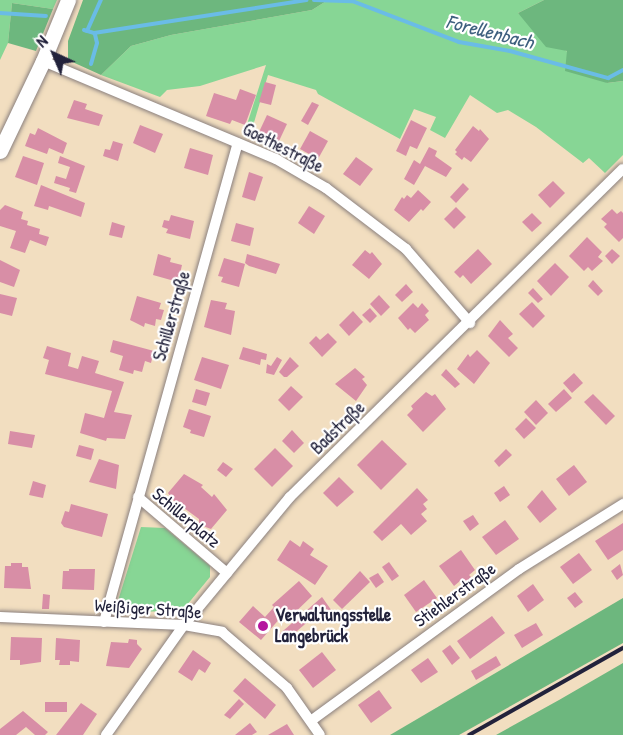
<!DOCTYPE html>
<meta charset="utf-8">
<style>
body{margin:0}
#map{position:relative;width:623px;height:735px;overflow:hidden;background:#f2dec0;font-family:"Patrick Hand",sans-serif}
div>[style]{position:absolute}
.green>*{inset:0;background:#87d695}
.forest>*{inset:0;background:#6db77e}
.stream>*{height:4px;margin:-2px;padding:0 2px;transform-origin:2px;border-radius:2px;background:#6abce6}
.building>*{inset:0;background:#d88ea6}
.roads{filter:drop-shadow(0 0 2px #8a807e) drop-shadow(0 0 2px #8a807e)}
.minor>*{height:10px;margin:-5px;padding:0 5px;transform-origin:5px;border-radius:5px;background:#fff}
.secondary>*{height:15px;margin:-7.5px;padding:0 7.5px;transform-origin:7.5px;border-radius:7.5px;background:#fff}
.rail>*{height:4px;margin:-2px;padding:0 2px;transform-origin:2px;border-radius:2px;background:#22223b}
.dots>*{width:16px;height:16px;translate:-50% -50%;box-sizing:border-box;border:3px solid #fff;border-radius:50%}
span{translate:-50% -50%;white-space:nowrap;text-align:center;line-height:1.15;-webkit-text-stroke:4.5px #fff;paint-order:stroke}
.street-label{font-size:18px;color:#22223b}
.poi-label{font-size:18px;color:#22223b;font-weight:700}
.left{translate:0 -50%;text-align:left}
.water-label{font-size:20px;color:#3f607f;font-style:italic}
.north{position:absolute;left:24px;top:24px;width:60px;height:60px;-webkit-text-stroke:4px #fff;paint-order:stroke;rotate:316deg;font-size:16px;font-weight:700;line-height:24px;text-align:center;color:#22223b}
.north::after{content:'';display:block;margin:auto;width:21px;height:27px;background:#22223b;clip-path:polygon(50% 0,100% 100%,50% 72%,0 100%)}
</style>
<div id="map">
<div class="green">
<div style="clip-path:polygon(0 0,57px 0,53px 9px,12px 3px,8px 43px,0 60px)"></div>
<div style="clip-path:polygon(328px 0,544px 0,518px 13px,607px 83px,623px 81px,623px 155px,605px 173px,589px 158px,583px 163px,536px 127px,508px 110px,497px 113px,470px 95px,445px 138px,430px 130px,436px 117px,414px 109px,400px 139px,318px 94px,316px 90px,268px 75px,250px 136px,244px 134px,266px 65px,200px 86px,167px 90px,160px 97px,101px 75px,131px 46px,171px 35px,312px 10px)"></div>
<div style="clip-path:polygon(141px 527px,165px 528px,210px 566px,210px 577px,182px 611px,124px 612px,116px 607px)"></div>
</div>
<div class="forest">
<div style="clip-path:polygon(83px 0,328px 0,312px 10px,171px 35px,131px 46px,101px 75px,68px 60px,68px 41px)"></div>
<div style="clip-path:polygon(544px 0,623px 0,623px 81px,607px 83px,565px 71px,567px 51px,546px 47px,518px 13px)"></div>
<div style="clip-path:polygon(12px 3px,53px 9px,36px 51px,8px 43px)"></div>
<div style="clip-path:polygon(623px 598px,623px 643px,459px 735px,390px 735px)"></div>
<div style="clip-path:polygon(623px 663px,623px 735px,496px 735px,559px 700px)"></div>
</div>
<div class="stream">
<div style="left:314px;top:0;width:38px;rotate:2deg"></div>
<div style="left:352px;top:1px;width:115px;rotate:21deg"></div>
<div style="left:459px;top:42px;width:52px;rotate:10deg"></div>
<div style="left:510px;top:51px;width:102px;rotate:15.4deg"></div>
<div style="left:608px;top:78px;width:17px;rotate:-28deg"></div>
<div style="left:0;top:13px;width:46px;rotate:3.7deg"></div>
<div style="left:84px;top:30px;width:10px;rotate:17deg"></div>
<div style="left:94px;top:33px;width:215px;rotate:-8.8deg"></div>
<div style="left:87px;top:31px;width:34px;rotate:-66deg"></div>
<div style="left:91px;top:64px;width:22px;rotate:-74deg"></div>
<div style="left:97px;top:43px;width:9px;rotate:-103deg"></div>
</div>
<div class="building">
<div style="clip-path:polygon(265px 82px,276px 85px,271px 105px,259px 102px)"></div>
<div style="clip-path:polygon(240px 89px,256px 95px,245px 125px,232px 120px,230px 124px,206px 116px,214px 93px,236px 100px)"></div>
<div style="clip-path:polygon(74px 100px,87px 104px,85px 109px,103px 115px,99px 126px,67px 118px)"></div>
<div style="clip-path:polygon(312px 102px,319px 105px,308px 125px,301px 121px)"></div>
<div style="clip-path:polygon(267px 115px,287px 124px,279px 141px,259px 132px)"></div>
<div style="clip-path:polygon(411px 120px,427px 128px,417px 149px,410px 146px,406px 156px,396px 151px)"></div>
<div style="clip-path:polygon(140px 125px,163px 134px,155px 153px,133px 143px)"></div>
<div style="clip-path:polygon(473px 126px,479px 131px,480px 129px,489px 139px,471px 162px,464px 157px,462px 160px,455px 154px,457px 152px,455px 150px)"></div>
<div style="clip-path:polygon(38px 128px,67px 143px,63px 154px,49px 148px,47px 154px,25px 146px,30px 133px,35px 135px)"></div>
<div style="clip-path:polygon(310px 131px,328px 141px,318px 159px,300px 149px)"></div>
<div style="clip-path:polygon(113px 141px,123px 144px,118px 161px,103px 156px,105px 149px,110px 150px)"></div>
<div style="clip-path:polygon(429px 147px,437px 151px,435px 156px,452px 168px,446px 177px,425px 166px,414px 185px,404px 179px,414px 160px,420px 164px)"></div>
<div style="clip-path:polygon(190px 148px,213px 155px,208px 175px,184px 168px)"></div>
<div style="clip-path:polygon(23px 156px,44px 163px,37px 185px,15px 177px)"></div>
<div style="clip-path:polygon(60px 156px,85px 166px,76px 193px,69px 191px,70px 188px,54px 183px,56px 176px,66px 179px,70px 167px,58px 163px)"></div>
<div style="clip-path:polygon(356px 157px,373px 169px,360px 186px,343px 174px)"></div>
<div style="clip-path:polygon(249px 172px,263px 177px,255px 201px,242px 197px)"></div>
<div style="clip-path:polygon(553px 181px,565px 193px,550px 208px,538px 195px)"></div>
<div style="clip-path:polygon(463px 183px,469px 189px,456px 203px,450px 197px)"></div>
<div style="clip-path:polygon(41px 185px,85px 203px,81px 217px,49px 206px,48px 210px,34px 206px)"></div>
<div style="clip-path:polygon(418px 190px,431px 202px,423px 211px,421px 209px,409px 222px,394px 210px,402px 197px,404px 199px,407px 195px,411px 198px)"></div>
<div style="clip-path:polygon(5px 205px,23px 212px,21px 219px,28px 221px,27px 225px,40px 229px,39px 234px,49px 237px,46px 246px,30px 240px,25px 253px,10px 248px,16px 231px,0 226px,0 210px)"></div>
<div style="clip-path:polygon(309px 206px,325px 216px,314px 234px,298px 223px)"></div>
<div style="clip-path:polygon(456px 207px,466px 217px,454px 229px,444px 219px)"></div>
<div style="clip-path:polygon(612px 209px,617px 214px,621px 211px,623px 213px,623px 238px,619px 242px,604px 227px,607px 224px,601px 219px)"></div>
<div style="clip-path:polygon(532px 213px,542px 223px,532px 232px,522px 222px)"></div>
<div style="clip-path:polygon(171px 215px,194px 221px,190px 239px,166px 233px,168px 229px,162px 227px,164px 220px,169px 221px)"></div>
<div style="clip-path:polygon(112px 222px,125px 226px,122px 238px,109px 235px)"></div>
<div style="clip-path:polygon(236px 223px,254px 228px,250px 246px,231px 241px)"></div>
<div style="clip-path:polygon(587px 237px,602px 252px,598px 257px,603px 261px,592px 271px,588px 267px,584px 271px,569px 256px)"></div>
<div style="clip-path:polygon(478px 249px,492px 264px,471px 284px,463px 275px,460px 278px,454px 272px)"></div>
<div style="clip-path:polygon(612px 249px,620px 256px,612px 264px,605px 256px)"></div>
<div style="clip-path:polygon(365px 250px,370px 254px,372px 252px,382px 264px,369px 279px,352px 265px)"></div>
<div style="clip-path:polygon(158px 254px,171px 258px,170px 262px,182px 265px,178px 282px,153px 275px)"></div>
<div style="clip-path:polygon(247px 254px,280px 264px,276px 274px,249px 266px,245px 263px)"></div>
<div style="clip-path:polygon(224px 258px,245px 264px,239px 287px,221px 282px,223px 277px,218px 276px)"></div>
<div style="clip-path:polygon(0 260px,20px 270px,14px 287px,0 282px)"></div>
<div style="clip-path:polygon(555px 263px,569px 277px,551px 296px,537px 281px)"></div>
<div style="clip-path:polygon(593px 280px,603px 291px,598px 296px,588px 286px)"></div>
<div style="clip-path:polygon(406px 284px,413px 292px,402px 302px,395px 295px)"></div>
<div style="clip-path:polygon(533px 288px,543px 299px,538px 303px,528px 293px)"></div>
<div style="clip-path:polygon(0 294px,17px 298px,12px 316px,0 313px)"></div>
<div style="clip-path:polygon(379px 295px,390px 307px,381px 316px,370px 304px)"></div>
<div style="clip-path:polygon(137px 296px,161px 303px,159px 309px,164px 310px,161px 320px,156px 319px,155px 326px,145px 323px,144px 327px,130px 320px)"></div>
<div style="clip-path:polygon(211px 300px,227px 303px,225px 309px,235px 311px,231px 335px,204px 327px)"></div>
<div style="clip-path:polygon(532px 302px,545px 316px,533px 328px,519px 314px)"></div>
<div style="clip-path:polygon(413px 303px,418px 308px,422px 303px,429px 311px,425px 315px,429px 320px,415px 333px,410px 328px,408px 330px,398px 318px)"></div>
<div style="clip-path:polygon(370px 308px,377px 316px,370px 323px,362px 315px)"></div>
<div style="clip-path:polygon(353px 311px,363px 322px,349px 336px,339px 325px)"></div>
<div style="clip-path:polygon(500px 320px,513px 334px,508px 338px,518px 348px,509px 357px,488px 336px)"></div>
<div style="clip-path:polygon(328px 333px,337px 342px,322px 357px,309px 343px,316px 336px,320px 340px)"></div>
<div style="clip-path:polygon(113px 340px,154px 351px,151px 363px,145px 361px,142px 372px,134px 370px,133px 374px,119px 370px,123px 356px,110px 352px)"></div>
<div style="clip-path:polygon(47px 346px,71px 353px,68px 366px,78px 369px,82px 356px,99px 361px,95px 373px,124px 382px,114px 412px,132px 415px,125px 439px,107px 438px,106px 441px,80px 433px,85px 413px,104px 418px,112px 391px,45px 374px,49px 360px,43px 358px)"></div>
<div style="clip-path:polygon(243px 347px,267px 354px,266px 360px,261px 359px,260px 365px,239px 359px)"></div>
<div style="clip-path:polygon(477px 350px,490px 363px,474px 384px,457px 369px,468px 354px,470px 357px)"></div>
<div style="clip-path:polygon(202px 357px,229px 365px,221px 389px,194px 380px)"></div>
<div style="clip-path:polygon(277px 357px,282px 360px,274px 375px,266px 373px,267px 364px,271px 366px)"></div>
<div style="clip-path:polygon(290px 357px,299px 366px,287px 377px,284px 377px,279px 372px)"></div>
<div style="clip-path:polygon(355px 368px,365px 377px,362px 379px,367px 385px,356px 401px,335px 384px)"></div>
<div style="clip-path:polygon(446px 369px,460px 384px,455px 388px,441px 375px)"></div>
<div style="clip-path:polygon(574px 373px,583px 383px,572px 393px,563px 383px)"></div>
<div style="clip-path:polygon(291px 386px,303px 397px,289px 411px,278px 400px)"></div>
<div style="clip-path:polygon(196px 389px,210px 393px,206px 406px,192px 402px)"></div>
<div style="clip-path:polygon(564px 389px,572px 398px,556px 412px,548px 404px)"></div>
<div style="clip-path:polygon(426px 392px,432px 396px,435px 394px,446px 409px,423px 432px,407px 415px,413px 409px,411px 406px)"></div>
<div style="clip-path:polygon(593px 394px,615px 416px,606px 425px,584px 402px)"></div>
<div style="clip-path:polygon(536px 400px,548px 413px,536px 425px,524px 412px)"></div>
<div style="clip-path:polygon(189px 409px,211px 416px,204px 437px,190px 433px,191px 430px,183px 427px)"></div>
<div style="clip-path:polygon(526px 418px,536px 428px,524px 439px,515px 429px)"></div>
<div style="clip-path:polygon(292px 430px,304px 443px,294px 453px,282px 441px)"></div>
<div style="clip-path:polygon(10px 431px,35px 435px,32px 448px,8px 444px)"></div>
<div style="clip-path:polygon(382px 440px,407px 464px,381px 490px,357px 465px)"></div>
<div style="clip-path:polygon(79px 445px,94px 449px,91px 460px,76px 456px)"></div>
<div style="clip-path:polygon(275px 448px,293px 466px,272px 487px,254px 469px)"></div>
<div style="clip-path:polygon(506px 449px,512px 455px,499px 467px,494px 461px)"></div>
<div style="clip-path:polygon(99px 459px,119px 465px,116px 489px,89px 482px)"></div>
<div style="clip-path:polygon(223px 462px,233px 469px,226px 477px,217px 470px)"></div>
<div style="clip-path:polygon(574px 465px,587px 482px,569px 496px,556px 479px)"></div>
<div style="clip-path:polygon(184px 474px,203px 485px,201px 487px,212px 497px,214px 494px,227px 510px,211px 529px,203px 526px,199px 523px,199px 519px,173px 500px,168px 493px)"></div>
<div style="clip-path:polygon(339px 477px,354px 492px,337px 507px,323px 493px)"></div>
<div style="clip-path:polygon(33px 481px,46px 485px,43px 498px,29px 495px)"></div>
<div style="clip-path:polygon(504px 486px,510px 495px,500px 502px,494px 493px)"></div>
<div style="clip-path:polygon(417px 488px,428px 500px,423px 504px,427px 509px,421px 514px,427px 521px,411px 535px,401px 524px,382px 541px,373px 532px)"></div>
<div style="clip-path:polygon(542px 490px,557px 509px,540px 523px,527px 507px)"></div>
<div style="clip-path:polygon(71px 504px,108px 514px,102px 537px,64px 527px,61px 523px,65px 511px,69px 512px)"></div>
<div style="clip-path:polygon(473px 515px,479px 524px,470px 531px,463px 521px)"></div>
<div style="clip-path:polygon(505px 520px,519px 539px,496px 555px,482px 537px)"></div>
<div style="clip-path:polygon(623px 523px,623px 550px,608px 560px,595px 541px)"></div>
<div style="clip-path:polygon(290px 540px,300px 547px,303px 541px,314px 549px,310px 555px,328px 566px,315px 585px,277px 560px)"></div>
<div style="clip-path:polygon(461px 550px,475px 570px,469px 575px,472px 578px,462px 585px,460px 581px,454px 586px,439px 566px)"></div>
<div style="clip-path:polygon(579px 553px,592px 570px,573px 584px,560px 567px)"></div>
<div style="clip-path:polygon(389px 562px,399px 576px,392px 581px,382px 567px)"></div>
<div style="clip-path:polygon(11px 563px,22px 563px,22px 567px,28px 567px,31px 589px,4px 588px,5px 566px,11px 566px)"></div>
<div style="clip-path:polygon(620px 564px,623px 575px,617px 580px,611px 571px)"></div>
<div style="clip-path:polygon(69px 569px,95px 569px,94px 590px,62px 589px,63px 571px,69px 571px)"></div>
<div style="clip-path:polygon(360px 571px,370px 582px,342px 609px,333px 600px)"></div>
<div style="clip-path:polygon(378px 573px,384px 582px,376px 588px,369px 578px)"></div>
<div style="clip-path:polygon(424px 580px,437px 598px,416px 612px,404px 595px)"></div>
<div style="clip-path:polygon(299px 581px,312px 596px,286px 621px,282px 616px,261px 640px,239px 622px,253px 606px,265px 617px,274px 607px,272px 605px)"></div>
<div style="clip-path:polygon(533px 584px,544px 600px,528px 612px,517px 596px)"></div>
<div style="clip-path:polygon(575px 592px,583px 602px,575px 608px,567px 598px)"></div>
<div style="clip-path:polygon(43px 594px,50px 595px,49px 609px,42px 609px)"></div>
<div style="clip-path:polygon(322px 597px,334px 614px,325px 621px,319px 612px,282px 644px,276px 637px)"></div>
<div style="clip-path:polygon(492px 616px,505px 633px,470px 659px,457px 641px)"></div>
<div style="clip-path:polygon(536px 623px,543px 635px,522px 648px,514px 635px)"></div>
<div style="clip-path:polygon(11px 637px,42px 638px,41px 662px,20px 665px,20px 660px,10px 660px)"></div>
<div style="clip-path:polygon(56px 638px,80px 640px,79px 662px,70px 661px,70px 665px,59px 665px,60px 660px,55px 660px)"></div>
<div style="clip-path:polygon(129px 639px,137px 640px,137px 644px,142px 649px,129px 668px,106px 666px,111px 642px,128px 643px)"></div>
<div style="clip-path:polygon(450px 645px,460px 658px,452px 665px,442px 651px)"></div>
<div style="clip-path:polygon(193px 650px,211px 663px,205px 673px,199px 669px,192px 681px,178px 672px)"></div>
<div style="clip-path:polygon(322px 652px,336px 670px,313px 688px,299px 670px)"></div>
<div style="clip-path:polygon(496px 656px,501px 665px,476px 680px,471px 671px)"></div>
<div style="clip-path:polygon(428px 658px,438px 672px,421px 683px,411px 670px)"></div>
<div style="clip-path:polygon(245px 678px,276px 705px,265px 719px,233px 691px)"></div>
<div style="clip-path:polygon(379px 690px,392px 708px,371px 723px,358px 705px)"></div>
<div style="clip-path:polygon(239px 699px,244px 704px,230px 719px,224px 715px)"></div>
<div style="clip-path:polygon(45px 702px,67px 702px,67px 712px,45px 712px)"></div>
<div style="clip-path:polygon(81px 703px,97px 714px,83px 735px,56px 735px)"></div>
<div style="clip-path:polygon(23px 711px,48px 732px,45px 735px,35px 735px,26px 727px,16px 735px,0 735px,0 729px)"></div>
<div style="clip-path:polygon(250px 723px,257px 732px,252px 735px,235px 735px)"></div>
<div style="clip-path:polygon(287px 724px,294px 735px,268px 735px)"></div>
</div>
<div class="roads">
<div class="minor">
<div style="left:43px;top:61px;width:253px;rotate:22.8deg"></div>
<div style="left:276px;top:159px;width:58px;rotate:30.1deg"></div>
<div style="left:326px;top:188px;width:101px;rotate:37.3deg"></div>
<div style="left:406px;top:249px;width:98px;rotate:49.1deg"></div>
<div style="left:138px;top:497px;width:117px;rotate:40.5deg"></div>
<div style="left:0;top:617px;width:184px;rotate:2.5deg"></div>
<div style="left:184px;top:625px;width:39px;rotate:10deg"></div>
<div style="left:222px;top:632px;width:86px;rotate:40.7deg"></div>
<div style="left:287px;top:688px;width:57px;rotate:54.9deg"></div>
<div style="left:104px;top:622px;width:497px;rotate:-74.4deg"></div>
<div style="left:312px;top:720px;width:256px;rotate:-36.1deg"></div>
<div style="left:519px;top:569px;width:123px;rotate:-32deg"></div>
<div style="left:106px;top:735px;width:135px;rotate:-54.7deg"></div>
<div style="left:184px;top:625px;width:166px;rotate:-50.4deg"></div>
<div style="left:290px;top:497px;width:467px;rotate:-44.6deg"></div>
</div>
<div class="secondary">
<div style="left:0;top:151px;width:100px;rotate:-64.5deg"></div>
<div style="left:43px;top:61px;width:66px;rotate:-67.7deg"></div>
</div>
</div>
<div class="rail">
<div style="left:469px;top:735px;width:177px;rotate:-29.5deg"></div>
</div>
<div class="dots">
<div style="left:263px;top:626px;background:#b5179e"></div>
</div>
<div class="street-label">
<span style="left:283px;top:148px;rotate:27deg">Goethestraße</span>
<span style="left:172px;top:316px;rotate:-74deg">Schillerstraße</span>
<span style="left:338px;top:428px;rotate:-44deg">Badstraße</span>
<span style="left:186px;top:518px;rotate:40deg">Schillerplatz</span>
<span style="left:455px;top:595px;rotate:-36deg">Stiehlerstraße</span>
<span style="left:148px;top:609px;rotate:4deg">Weißiger Straße</span>
</div>
<div class="poi-label">
<span class="left" style="left:275px;top:626px">Verwaltungsstelle<br>Langebrück</span>
</div>
<div class="water-label">
<span style="left:490px;top:31px;rotate:14deg">Forellenbach</span>
</div>
<div class="north">N</div>
</div>
